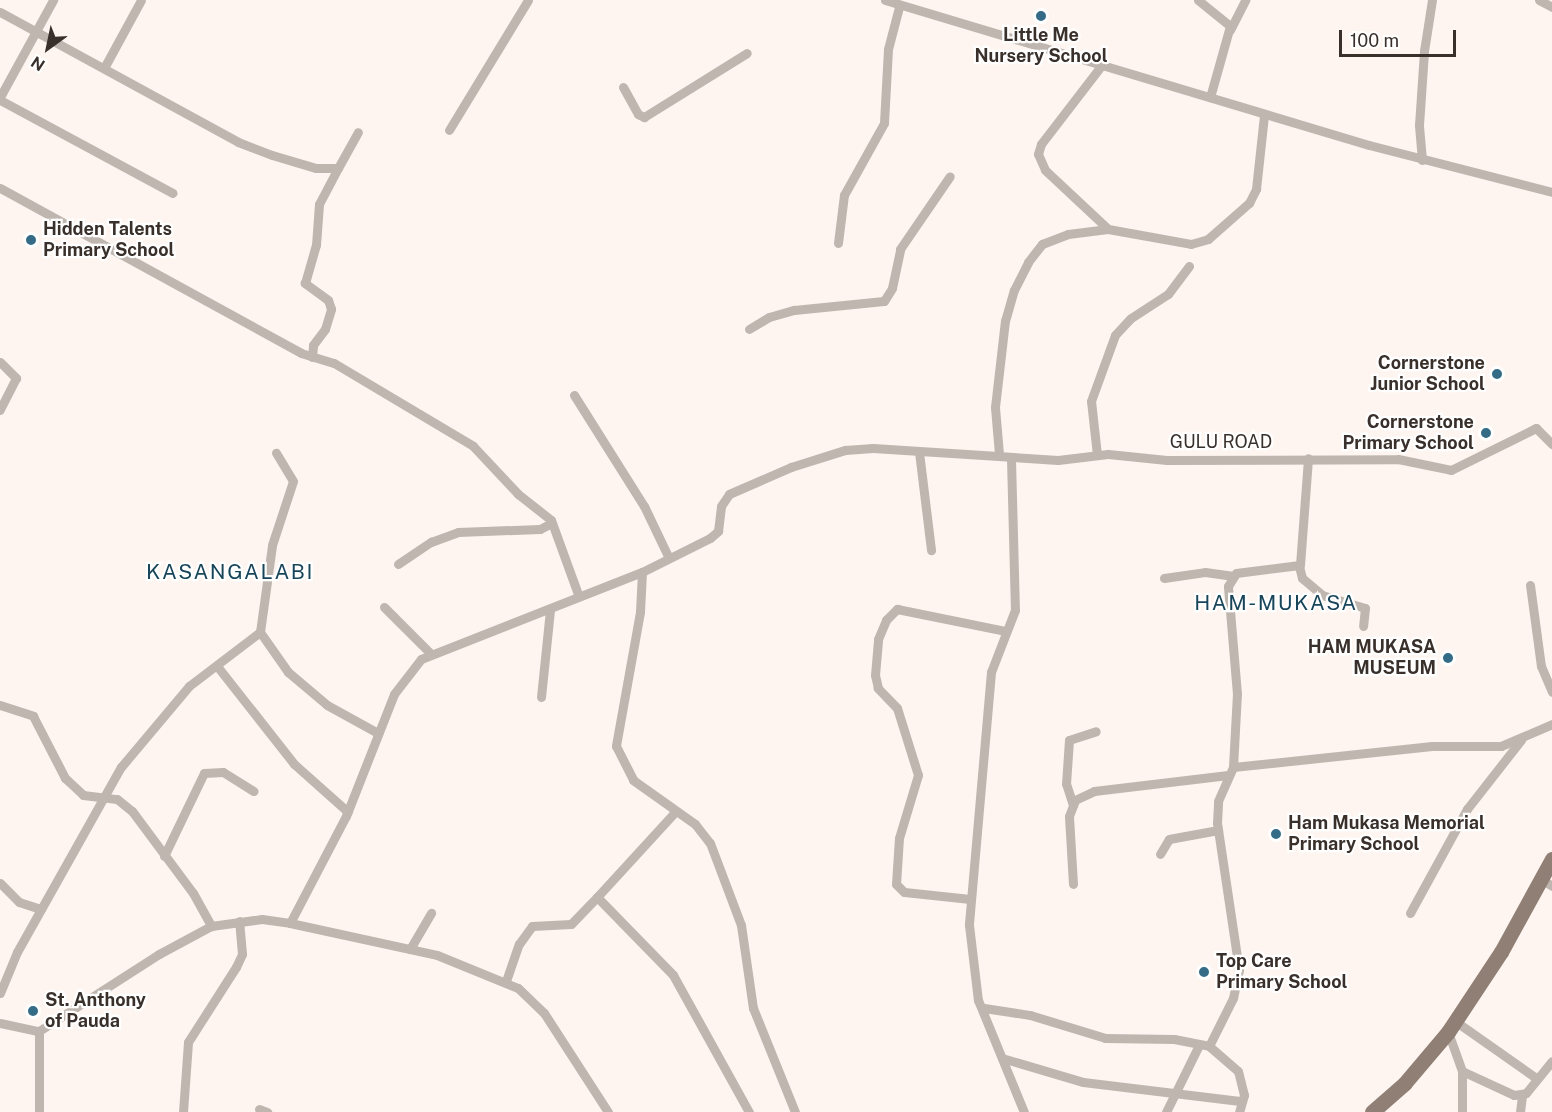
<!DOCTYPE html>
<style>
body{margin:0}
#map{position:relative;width:1552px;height:1112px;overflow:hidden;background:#fef5f0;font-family:"Public Sans",sans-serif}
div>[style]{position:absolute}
.street>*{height:9px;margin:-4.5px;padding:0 4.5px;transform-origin:4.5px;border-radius:4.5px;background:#bfb6b0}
.primary>*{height:15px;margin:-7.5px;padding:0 7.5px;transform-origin:7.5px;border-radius:7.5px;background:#907f75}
.dots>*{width:16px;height:16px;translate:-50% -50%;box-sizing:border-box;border:3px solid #fff;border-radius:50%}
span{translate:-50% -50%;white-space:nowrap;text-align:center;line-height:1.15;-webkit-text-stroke:4.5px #fff;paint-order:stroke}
.poi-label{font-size:18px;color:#39302b;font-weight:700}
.left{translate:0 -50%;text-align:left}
.right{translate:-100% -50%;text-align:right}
.street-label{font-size:18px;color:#39302b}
.quarter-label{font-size:21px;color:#18455a;letter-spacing:1.5px}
.north{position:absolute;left:18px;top:18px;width:60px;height:60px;-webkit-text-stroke:4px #fff;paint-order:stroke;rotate:213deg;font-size:16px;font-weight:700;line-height:24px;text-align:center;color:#39302b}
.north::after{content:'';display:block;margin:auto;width:21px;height:27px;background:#39302b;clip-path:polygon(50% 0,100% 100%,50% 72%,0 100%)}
.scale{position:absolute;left:1339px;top:30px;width:117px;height:27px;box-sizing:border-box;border:3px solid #39302b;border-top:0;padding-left:8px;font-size:18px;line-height:21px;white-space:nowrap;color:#39302b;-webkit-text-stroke:4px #fff;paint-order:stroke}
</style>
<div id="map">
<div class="street">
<div style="left:885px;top:0;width:505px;rotate:16.68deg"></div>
<div style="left:1369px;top:145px;width:189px;rotate:14.4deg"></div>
<div style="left:1198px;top:0;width:41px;rotate:39.1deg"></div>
<div style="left:1230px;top:26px;width:74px;rotate:105.7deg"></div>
<div style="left:1539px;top:0;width:15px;rotate:28deg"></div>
<div style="left:0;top:12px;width:271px;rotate:28.6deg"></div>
<div style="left:238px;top:142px;width:36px;rotate:21deg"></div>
<div style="left:272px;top:155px;width:46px;rotate:16.5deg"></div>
<div style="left:316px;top:168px;width:22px"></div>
<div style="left:338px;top:168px;width:41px;rotate:-60.9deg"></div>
<div style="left:1230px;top:30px;width:34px;rotate:-63deg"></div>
<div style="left:1101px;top:66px;width:98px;rotate:127.6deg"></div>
<div style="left:1041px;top:144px;width:10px;rotate:107deg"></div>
<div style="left:1038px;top:154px;width:17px;rotate:66deg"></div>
<div style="left:1045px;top:170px;width:86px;rotate:43.1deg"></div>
<div style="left:104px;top:68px;width:77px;rotate:-61.4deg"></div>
<div style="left:623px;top:87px;width:31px;rotate:61deg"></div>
<div style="left:638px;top:114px;width:7px;rotate:27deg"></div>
<div style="left:644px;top:117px;width:121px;rotate:-31.9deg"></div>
<div style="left:0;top:97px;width:111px;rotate:-61.3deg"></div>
<div style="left:0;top:100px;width:196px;rotate:28.3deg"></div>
<div style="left:449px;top:130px;width:152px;rotate:-58.7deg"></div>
<div style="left:1422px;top:160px;width:35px;rotate:-95deg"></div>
<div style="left:1419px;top:125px;width:74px;rotate:-86.1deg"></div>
<div style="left:1424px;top:51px;width:52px;rotate:-81.1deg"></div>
<div style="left:0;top:188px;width:343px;rotate:28.7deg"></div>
<div style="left:301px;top:353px;width:34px;rotate:17deg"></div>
<div style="left:334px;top:363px;width:162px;rotate:30.8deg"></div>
<div style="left:473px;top:446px;width:66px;rotate:46.8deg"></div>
<div style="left:518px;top:494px;width:42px;rotate:38.2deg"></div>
<div style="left:551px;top:520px;width:79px;rotate:70deg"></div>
<div style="left:838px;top:243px;width:48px;rotate:-82.9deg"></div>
<div style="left:844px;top:195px;width:82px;rotate:-60.9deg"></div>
<div style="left:884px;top:123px;width:74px;rotate:-86.9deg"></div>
<div style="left:888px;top:49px;width:43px;rotate:-75.3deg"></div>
<div style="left:749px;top:329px;width:23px;rotate:-31deg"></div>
<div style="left:769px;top:317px;width:26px;rotate:-16deg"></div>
<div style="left:794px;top:310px;width:90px;rotate:-5.7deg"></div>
<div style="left:884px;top:301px;width:15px;rotate:-58deg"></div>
<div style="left:892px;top:288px;width:40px;rotate:-78deg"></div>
<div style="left:900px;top:249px;width:88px;rotate:-55.6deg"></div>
<div style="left:312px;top:357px;width:12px;rotate:-85deg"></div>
<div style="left:313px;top:345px;width:20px;rotate:-53deg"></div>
<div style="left:325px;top:329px;width:21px;rotate:-73deg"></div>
<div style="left:331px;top:309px;width:9px;rotate:-108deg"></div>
<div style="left:328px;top:300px;width:29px;rotate:-144deg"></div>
<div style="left:305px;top:283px;width:40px;rotate:-74deg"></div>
<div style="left:316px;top:245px;width:41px;rotate:-85.8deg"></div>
<div style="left:319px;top:204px;width:41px;rotate:-62.2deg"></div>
<div style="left:0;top:362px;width:23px;rotate:45deg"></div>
<div style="left:16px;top:378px;width:36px;rotate:117deg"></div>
<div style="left:574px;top:395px;width:131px;rotate:57.8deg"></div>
<div style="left:644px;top:506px;width:55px;rotate:64.4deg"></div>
<div style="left:919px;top:452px;width:99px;rotate:83deg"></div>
<div style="left:999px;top:454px;width:47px;rotate:-94.9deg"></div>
<div style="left:995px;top:407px;width:87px;rotate:-83.4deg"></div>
<div style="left:1005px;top:321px;width:32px;rotate:-74deg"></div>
<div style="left:1014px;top:290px;width:31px;rotate:-63deg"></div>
<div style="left:1028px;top:262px;width:23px;rotate:-52deg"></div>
<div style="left:1042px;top:244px;width:28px;rotate:-21deg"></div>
<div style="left:1068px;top:234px;width:40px;rotate:-7.1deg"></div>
<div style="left:1108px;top:229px;width:84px;rotate:10.2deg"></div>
<div style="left:1191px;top:244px;width:18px;rotate:-16deg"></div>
<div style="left:1208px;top:239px;width:55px;rotate:-41.3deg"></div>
<div style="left:1249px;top:203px;width:16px;rotate:-63deg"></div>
<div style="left:1256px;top:189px;width:74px;rotate:-83.8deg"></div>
<div style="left:1097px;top:455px;width:54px;rotate:-96.3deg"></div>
<div style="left:1091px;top:401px;width:70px;rotate:-70deg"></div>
<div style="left:1115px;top:335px;width:23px;rotate:-47deg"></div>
<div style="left:1131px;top:318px;width:44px;rotate:-33deg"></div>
<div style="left:1168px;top:294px;width:35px;rotate:-53deg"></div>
<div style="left:1011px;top:459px;width:151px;rotate:88.5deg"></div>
<div style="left:1015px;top:610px;width:66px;rotate:111.2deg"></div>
<div style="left:991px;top:672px;width:254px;rotate:95deg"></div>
<div style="left:969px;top:925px;width:76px;rotate:83.2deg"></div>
<div style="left:978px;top:1000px;width:121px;rotate:67.7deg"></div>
<div style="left:398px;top:564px;width:40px;rotate:-34deg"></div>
<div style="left:431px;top:542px;width:29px;rotate:-20deg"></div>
<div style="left:458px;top:532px;width:82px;rotate:-2.1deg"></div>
<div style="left:540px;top:529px;width:13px;rotate:-27deg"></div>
<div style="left:1299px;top:566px;width:12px;rotate:76deg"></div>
<div style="left:1302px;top:578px;width:26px;rotate:40deg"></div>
<div style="left:1322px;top:595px;width:45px;rotate:16.8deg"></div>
<div style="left:1365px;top:608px;width:18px;rotate:96deg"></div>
<div style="left:642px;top:572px;width:40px;rotate:92.9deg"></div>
<div style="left:640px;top:612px;width:136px;rotate:100.2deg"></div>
<div style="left:616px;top:746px;width:38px;rotate:63deg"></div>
<div style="left:633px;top:780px;width:76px;rotate:35.4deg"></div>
<div style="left:695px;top:824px;width:24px;rotate:52deg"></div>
<div style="left:710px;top:843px;width:88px;rotate:69.3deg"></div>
<div style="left:741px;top:925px;width:84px;rotate:81.8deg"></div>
<div style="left:753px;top:1008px;width:112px;rotate:68deg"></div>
<div style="left:1164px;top:578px;width:41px;rotate:-8.3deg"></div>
<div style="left:1205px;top:572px;width:27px;rotate:8deg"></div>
<div style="left:1530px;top:585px;width:82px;rotate:82.3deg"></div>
<div style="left:1541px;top:666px;width:28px;rotate:67deg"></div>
<div style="left:384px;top:607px;width:66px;rotate:45deg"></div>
<div style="left:260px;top:632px;width:49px;rotate:55deg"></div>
<div style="left:288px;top:672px;width:51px;rotate:40.2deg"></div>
<div style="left:327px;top:705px;width:58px;rotate:28.8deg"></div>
<div style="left:217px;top:666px;width:125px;rotate:51.8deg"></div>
<div style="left:294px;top:764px;width:72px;rotate:41.6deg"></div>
<div style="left:541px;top:697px;width:87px;rotate:-84.1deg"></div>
<div style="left:0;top:705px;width:35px;rotate:18deg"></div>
<div style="left:33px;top:716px;width:70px;rotate:62.7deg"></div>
<div style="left:65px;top:778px;width:25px;rotate:43deg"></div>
<div style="left:83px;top:795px;width:34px;rotate:7deg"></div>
<div style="left:117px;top:799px;width:19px;rotate:39deg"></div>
<div style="left:132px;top:811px;width:102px;rotate:53.4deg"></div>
<div style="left:193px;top:893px;width:38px;rotate:61deg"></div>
<div style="left:1233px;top:767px;width:200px;rotate:-6deg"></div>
<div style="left:1432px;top:746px;width:69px"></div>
<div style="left:1501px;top:746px;width:56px;rotate:-23.3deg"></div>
<div style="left:1073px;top:805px;width:22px;rotate:-108deg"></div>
<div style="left:1066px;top:784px;width:44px;rotate:-86.1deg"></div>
<div style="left:1069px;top:740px;width:28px;rotate:-18deg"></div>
<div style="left:675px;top:812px;width:115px;rotate:132.5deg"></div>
<div style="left:597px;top:897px;width:109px;rotate:45.7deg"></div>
<div style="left:673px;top:975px;width:157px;rotate:61deg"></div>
<div style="left:1160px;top:854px;width:17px;rotate:-59deg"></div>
<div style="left:1169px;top:839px;width:50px;rotate:-10.4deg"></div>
<div style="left:164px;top:856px;width:92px;rotate:-64.3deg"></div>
<div style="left:204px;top:773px;width:19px;rotate:-3deg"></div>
<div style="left:223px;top:772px;width:36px;rotate:32deg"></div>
<div style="left:1541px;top:879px;width:13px;rotate:32deg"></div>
<div style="left:0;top:883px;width:27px;rotate:45deg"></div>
<div style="left:19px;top:902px;width:23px;rotate:18deg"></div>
<div style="left:1073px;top:884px;width:68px;rotate:-93.4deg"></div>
<div style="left:1069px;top:816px;width:17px;rotate:-69deg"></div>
<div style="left:1075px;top:800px;width:21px;rotate:-25deg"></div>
<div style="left:1094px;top:791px;width:135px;rotate:-6.8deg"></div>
<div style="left:970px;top:899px;width:66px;rotate:-173.9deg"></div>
<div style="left:904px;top:892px;width:11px;rotate:-135deg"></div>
<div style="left:896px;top:884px;width:46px;rotate:-86.3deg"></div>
<div style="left:899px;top:838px;width:66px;rotate:-73.2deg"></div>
<div style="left:918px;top:775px;width:70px;rotate:-107.4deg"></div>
<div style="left:897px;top:708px;width:28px;rotate:-134deg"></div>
<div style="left:878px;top:688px;width:13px;rotate:-103deg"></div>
<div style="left:875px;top:675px;width:36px;rotate:-85deg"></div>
<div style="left:878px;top:639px;width:21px;rotate:-67deg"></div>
<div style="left:886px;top:620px;width:16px;rotate:-45deg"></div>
<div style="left:897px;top:609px;width:110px;rotate:11.5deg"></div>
<div style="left:1410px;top:913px;width:119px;rotate:-61.3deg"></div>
<div style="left:1467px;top:809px;width:88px;rotate:-52deg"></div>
<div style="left:290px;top:923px;width:121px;rotate:-62.4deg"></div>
<div style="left:346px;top:816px;width:131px;rotate:-68.5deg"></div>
<div style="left:394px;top:694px;width:44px;rotate:-52.4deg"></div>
<div style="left:421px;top:659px;width:238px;rotate:-21.5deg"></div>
<div style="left:642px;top:572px;width:76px;rotate:-26.6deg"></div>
<div style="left:710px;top:538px;width:11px;rotate:-41deg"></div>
<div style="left:718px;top:531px;width:25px;rotate:-83deg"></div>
<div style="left:721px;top:506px;width:14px;rotate:-56deg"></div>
<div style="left:729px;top:494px;width:68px;rotate:-23.5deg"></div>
<div style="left:791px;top:467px;width:57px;rotate:-17.5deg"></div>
<div style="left:845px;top:450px;width:28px;rotate:-4deg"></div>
<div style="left:873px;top:448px;width:185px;rotate:3.7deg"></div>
<div style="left:1058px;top:460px;width:50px;rotate:-6.8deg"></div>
<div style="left:1108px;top:454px;width:59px;rotate:5.8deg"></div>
<div style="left:1167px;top:460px;width:231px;rotate:-0.2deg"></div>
<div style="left:1398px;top:459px;width:54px;rotate:11.7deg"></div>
<div style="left:1451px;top:470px;width:95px;rotate:-26.3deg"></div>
<div style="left:1536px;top:428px;width:23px;rotate:45deg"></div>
<div style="left:410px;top:949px;width:42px;rotate:-59.7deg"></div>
<div style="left:506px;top:981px;width:39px;rotate:-71deg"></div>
<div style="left:519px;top:944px;width:22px;rotate:-54deg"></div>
<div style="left:532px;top:926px;width:39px;rotate:-3deg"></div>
<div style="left:571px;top:924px;width:37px;rotate:-46deg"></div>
<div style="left:0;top:993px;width:44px;rotate:-67.5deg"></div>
<div style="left:17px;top:952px;width:212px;rotate:-60.7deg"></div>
<div style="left:121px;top:767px;width:106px;rotate:-50deg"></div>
<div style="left:189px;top:686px;width:89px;rotate:-37.3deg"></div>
<div style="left:260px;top:632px;width:88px;rotate:-82.1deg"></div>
<div style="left:272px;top:545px;width:67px;rotate:-71.8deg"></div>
<div style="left:293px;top:481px;width:33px;rotate:-121deg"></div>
<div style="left:984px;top:1008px;width:47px;rotate:8.7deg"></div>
<div style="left:1030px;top:1015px;width:78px;rotate:17deg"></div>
<div style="left:1105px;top:1038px;width:69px;rotate:0.8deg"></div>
<div style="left:1174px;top:1039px;width:36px;rotate:11deg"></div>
<div style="left:1209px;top:1046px;width:38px;rotate:41deg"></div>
<div style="left:1238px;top:1071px;width:25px;rotate:76deg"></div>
<div style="left:1244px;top:1095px;width:18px;rotate:106deg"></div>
<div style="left:1455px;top:1021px;width:99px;rotate:35.1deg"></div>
<div style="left:0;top:1023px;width:40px;rotate:12deg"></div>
<div style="left:39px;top:1031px;width:143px;rotate:-32.7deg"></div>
<div style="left:159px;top:954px;width:59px;rotate:-28.3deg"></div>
<div style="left:211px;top:926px;width:51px;rotate:-7.8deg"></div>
<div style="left:262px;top:919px;width:28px;rotate:8deg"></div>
<div style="left:290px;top:923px;width:150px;rotate:12.3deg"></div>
<div style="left:437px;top:955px;width:87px;rotate:22.2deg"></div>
<div style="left:518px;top:988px;width:36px;rotate:44deg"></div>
<div style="left:544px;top:1013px;width:118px;rotate:57.1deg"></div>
<div style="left:1448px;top:1032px;width:41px;rotate:70.3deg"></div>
<div style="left:1462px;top:1071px;width:57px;rotate:24.8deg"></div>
<div style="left:1514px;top:1095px;width:12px;rotate:-9deg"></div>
<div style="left:1526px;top:1093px;width:41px;rotate:-50.9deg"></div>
<div style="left:1209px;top:1046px;width:54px;rotate:-63.4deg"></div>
<div style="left:1233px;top:998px;width:29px;rotate:-78deg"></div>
<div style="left:1239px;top:970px;width:149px;rotate:-98.5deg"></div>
<div style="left:1217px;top:823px;width:22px;rotate:-87deg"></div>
<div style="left:1218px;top:801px;width:37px;rotate:-66deg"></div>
<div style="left:1233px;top:767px;width:73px;rotate:-86.9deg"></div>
<div style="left:1237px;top:694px;width:108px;rotate:-94.8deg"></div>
<div style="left:1228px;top:586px;width:15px;rotate:-58deg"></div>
<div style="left:1236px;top:573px;width:64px;rotate:-7.1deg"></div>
<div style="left:1300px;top:565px;width:107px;rotate:-85.7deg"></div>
<div style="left:1002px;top:1058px;width:84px;rotate:16.5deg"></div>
<div style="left:1083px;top:1082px;width:158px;rotate:6.9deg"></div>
<div style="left:259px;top:1109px;width:9px;rotate:21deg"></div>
<div style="left:39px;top:1112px;width:81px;rotate:-90deg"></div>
<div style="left:183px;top:1112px;width:70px;rotate:-85.9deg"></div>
<div style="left:188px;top:1042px;width:89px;rotate:-57.4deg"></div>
<div style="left:236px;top:967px;width:14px;rotate:-65deg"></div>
<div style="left:242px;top:954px;width:33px;rotate:-95deg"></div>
<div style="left:1166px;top:1112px;width:75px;rotate:-63.8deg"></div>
<div style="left:1462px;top:1112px;width:41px;rotate:-90deg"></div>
<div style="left:1520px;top:1112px;width:16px;rotate:-83deg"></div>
</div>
<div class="primary">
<div style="left:1372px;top:1112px;width:43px;rotate:-41.2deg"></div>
<div style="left:1404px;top:1084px;width:68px;rotate:-49.8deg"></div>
<div style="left:1448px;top:1032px;width:96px;rotate:-56.5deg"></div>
<div style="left:1501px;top:952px;width:106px;rotate:-61.3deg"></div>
</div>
<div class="dots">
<div style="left:1041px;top:16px;background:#346b86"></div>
<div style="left:31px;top:240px;background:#346b86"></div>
<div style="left:1497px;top:374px;background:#346b86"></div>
<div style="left:1486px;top:433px;background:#346b86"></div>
<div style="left:1448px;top:658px;background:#346b86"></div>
<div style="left:1276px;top:834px;background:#346b86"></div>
<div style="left:1204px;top:972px;background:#346b86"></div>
<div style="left:33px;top:1011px;background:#346b86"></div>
</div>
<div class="poi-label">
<span style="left:1041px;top:46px">Little Me<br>Nursery School</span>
<span class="left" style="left:43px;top:240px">Hidden Talents<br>Primary School</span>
<span class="right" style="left:1485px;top:374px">Cornerstone<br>Junior School</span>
<span class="right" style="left:1474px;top:433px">Cornerstone<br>Primary School</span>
<span class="right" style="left:1436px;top:658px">HAM MUKASA<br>MUSEUM</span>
<span class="left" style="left:1288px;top:834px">Ham Mukasa Memorial<br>Primary School</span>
<span class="left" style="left:1216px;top:972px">Top Care<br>Primary School</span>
<span class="left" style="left:45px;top:1011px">St. Anthony<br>of Pauda</span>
</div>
<div class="street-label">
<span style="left:1221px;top:442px">GULU ROAD</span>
</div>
<div class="quarter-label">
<span style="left:230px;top:572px">KASANGALABI</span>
<span style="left:1276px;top:603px">HAM-MUKASA</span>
</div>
<div class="north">N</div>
<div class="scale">100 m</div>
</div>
